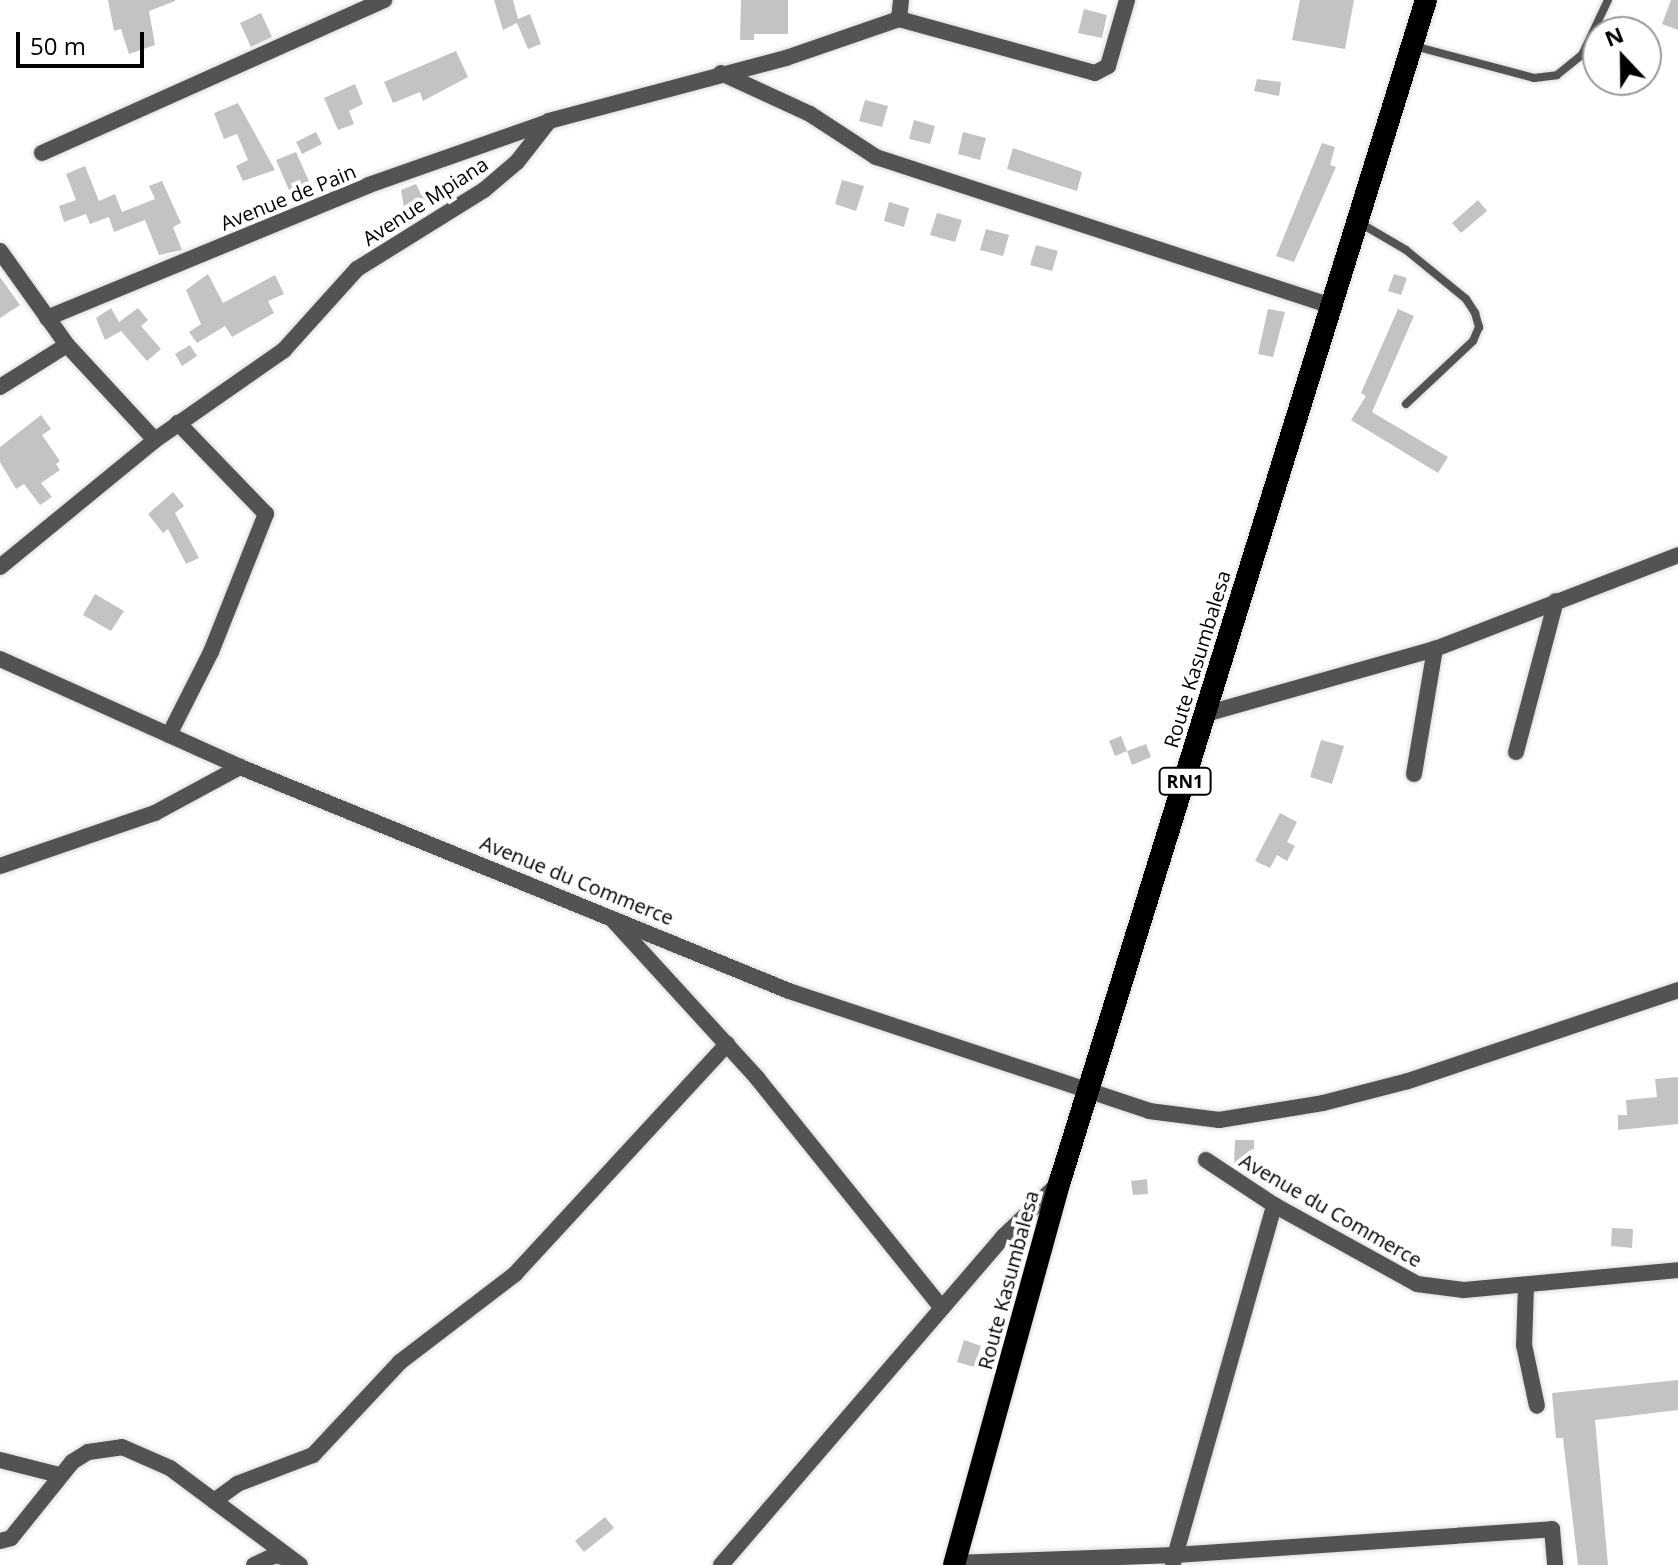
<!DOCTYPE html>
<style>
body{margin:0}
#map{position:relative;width:1678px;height:1565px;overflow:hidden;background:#fff;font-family:"Open Sans",sans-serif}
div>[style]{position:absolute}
.building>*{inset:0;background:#c3c3c3}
.roads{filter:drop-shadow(0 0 2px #dbdbdb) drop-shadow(0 0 2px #dbdbdb)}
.service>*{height:8px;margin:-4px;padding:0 4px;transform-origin:4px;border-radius:4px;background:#535353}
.minor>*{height:16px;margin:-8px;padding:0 8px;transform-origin:8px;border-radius:8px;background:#535353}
.trunk>*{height:22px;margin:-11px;padding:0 11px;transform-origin:11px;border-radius:11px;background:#000}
span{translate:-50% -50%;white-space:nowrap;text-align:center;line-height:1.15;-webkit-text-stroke:8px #fff;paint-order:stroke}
.shield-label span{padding:2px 6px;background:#fff;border:2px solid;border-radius:6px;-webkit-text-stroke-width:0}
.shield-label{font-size:18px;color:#000;font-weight:700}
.street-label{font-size:20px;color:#000}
.north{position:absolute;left:1582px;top:16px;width:80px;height:80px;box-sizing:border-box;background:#fff;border:2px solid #999;border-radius:50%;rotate:338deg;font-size:22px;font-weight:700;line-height:32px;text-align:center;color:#000}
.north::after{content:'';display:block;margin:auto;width:28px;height:36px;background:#000;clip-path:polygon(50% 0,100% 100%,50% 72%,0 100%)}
.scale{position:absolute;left:16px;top:32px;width:128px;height:36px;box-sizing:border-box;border:4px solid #000;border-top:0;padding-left:10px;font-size:24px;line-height:28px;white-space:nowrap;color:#000;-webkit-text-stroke:6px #fff;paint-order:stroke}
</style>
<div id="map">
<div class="building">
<div style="clip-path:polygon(108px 0,175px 0,175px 1px,149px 11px,155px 45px,129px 54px,121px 29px,114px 31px)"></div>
<div style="clip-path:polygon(494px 0,513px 0,518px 19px,530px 14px,541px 44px,528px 49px,517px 23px,503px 30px)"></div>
<div style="clip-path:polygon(741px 0,788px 0,788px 34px,754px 34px,754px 40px,740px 40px)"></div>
<div style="clip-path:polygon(1300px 0,1354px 0,1345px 49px,1292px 40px)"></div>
<div style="clip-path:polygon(1671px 0,1678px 0,1678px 30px,1662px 24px)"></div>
<div style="clip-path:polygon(1084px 9px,1107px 15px,1102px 38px,1078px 33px)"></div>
<div style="clip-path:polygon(261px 13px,272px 37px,251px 47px,240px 23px)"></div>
<div style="clip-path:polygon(456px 51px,468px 77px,423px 101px,420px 92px,393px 103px,384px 82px)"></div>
<div style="clip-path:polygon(1257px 79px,1281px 82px,1279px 96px,1254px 91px)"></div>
<div style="clip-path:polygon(355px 84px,363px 104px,349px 111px,354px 124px,338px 130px,324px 98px)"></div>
<div style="clip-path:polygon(865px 100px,888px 106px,882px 127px,859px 121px)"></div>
<div style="clip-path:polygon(238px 103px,275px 170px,243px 181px,236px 166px,248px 160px,237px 134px,224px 139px,214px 113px)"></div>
<div style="clip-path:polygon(914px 120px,935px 126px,930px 144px,909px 139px)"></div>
<div style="clip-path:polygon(316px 132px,322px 144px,302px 154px,296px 142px)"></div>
<div style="clip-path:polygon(963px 132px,986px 138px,980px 160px,958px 154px)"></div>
<div style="clip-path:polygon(1322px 143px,1335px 147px,1330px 165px,1336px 167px,1294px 262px,1276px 256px)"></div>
<div style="clip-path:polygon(1013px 148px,1082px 172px,1077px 191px,1007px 169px)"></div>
<div style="clip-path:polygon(296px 152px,315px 195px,295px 204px,276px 160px)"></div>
<div style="clip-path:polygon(85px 166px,99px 201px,115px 194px,122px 212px,155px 199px,149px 186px,162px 181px,181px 223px,173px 227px,182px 250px,159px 255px,145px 220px,114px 232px,109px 217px,90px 224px,86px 214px,64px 222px,59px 206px,76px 200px,66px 174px)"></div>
<div style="clip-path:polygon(842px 180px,864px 186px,856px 211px,835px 204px)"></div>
<div style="clip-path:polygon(416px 184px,421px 194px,438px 187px,442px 198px,405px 214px,401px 190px)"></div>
<div style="clip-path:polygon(1478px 200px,1487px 211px,1461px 233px,1452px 223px)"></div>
<div style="clip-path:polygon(889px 202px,909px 208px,904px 227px,884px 221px)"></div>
<div style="clip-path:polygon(937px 213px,962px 220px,955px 242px,930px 235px)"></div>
<div style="clip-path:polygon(986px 229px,1009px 235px,1003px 256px,980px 250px)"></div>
<div style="clip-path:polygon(1036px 245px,1058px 251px,1052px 271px,1030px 265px)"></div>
<div style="clip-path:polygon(208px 274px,223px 303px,275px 275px,284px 294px,268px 301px,274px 313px,232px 337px,225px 326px,197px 343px,189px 332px,201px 324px,186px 290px)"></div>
<div style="clip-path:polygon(1394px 274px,1407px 278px,1401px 295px,1388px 291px)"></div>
<div style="clip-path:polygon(0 277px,20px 305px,0 318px)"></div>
<div style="clip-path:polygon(111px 308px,119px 322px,138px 308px,148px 320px,141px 326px,161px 349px,147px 361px,121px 331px,105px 340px,96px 318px)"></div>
<div style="clip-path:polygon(1268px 309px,1285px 312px,1273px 357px,1258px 354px)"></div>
<div style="clip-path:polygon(1398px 309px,1414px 316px,1372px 412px,1448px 457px,1438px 473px,1351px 420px,1366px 396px,1361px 393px)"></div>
<div style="clip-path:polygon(190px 345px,197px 356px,182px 366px,175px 354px)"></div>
<div style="clip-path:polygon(41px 415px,51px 429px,42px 435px,60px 461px,56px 464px,60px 470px,41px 483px,52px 497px,40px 505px,24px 484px,16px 489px,0 462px,0 447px)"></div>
<div style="clip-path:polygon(173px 492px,184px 506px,175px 513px,199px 558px,186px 564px,168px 529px,163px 533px,148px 514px)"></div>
<div style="clip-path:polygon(95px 594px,124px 611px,111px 631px,83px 615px)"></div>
<div style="clip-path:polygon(1121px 736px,1127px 751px,1115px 756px,1109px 741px)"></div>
<div style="clip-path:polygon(1321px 740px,1344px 746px,1332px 784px,1310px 777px)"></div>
<div style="clip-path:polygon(1146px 744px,1151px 757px,1132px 765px,1127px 751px)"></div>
<div style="clip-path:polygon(1280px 813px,1297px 822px,1287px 842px,1295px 846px,1287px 861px,1277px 855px,1270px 868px,1255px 861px)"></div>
<div style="clip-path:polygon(1678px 1077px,1678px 1124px,1618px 1130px,1618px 1115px,1627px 1115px,1626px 1100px,1657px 1097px,1655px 1079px)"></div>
<div style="clip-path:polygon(1235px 1140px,1254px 1140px,1254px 1166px,1234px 1165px)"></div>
<div style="clip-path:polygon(1147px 1179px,1148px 1194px,1133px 1195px,1131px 1181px)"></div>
<div style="clip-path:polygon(1612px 1228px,1633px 1229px,1632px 1248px,1611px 1246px)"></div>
<div style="clip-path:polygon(964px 1340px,981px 1346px,974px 1367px,957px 1362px)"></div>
<div style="clip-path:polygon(1678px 1380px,1678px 1410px,1595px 1420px,1608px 1565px,1578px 1565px,1563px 1438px,1556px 1438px,1552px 1393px)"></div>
<div style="clip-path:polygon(605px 1517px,614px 1528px,584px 1552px,575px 1541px)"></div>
</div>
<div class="roads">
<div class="service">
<div style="left:1414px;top:46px;width:124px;rotate:14.9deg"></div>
<div style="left:1534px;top:78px;width:23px;rotate:-7deg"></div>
<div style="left:1557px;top:75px;width:32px;rotate:-39deg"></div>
<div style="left:1582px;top:55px;width:61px;rotate:-64.7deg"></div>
<div style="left:1360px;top:223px;width:53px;rotate:30.4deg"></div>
<div style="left:1406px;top:250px;width:77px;rotate:39.2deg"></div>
<div style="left:1466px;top:299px;width:17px;rotate:57deg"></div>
<div style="left:1475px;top:313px;width:15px;rotate:74deg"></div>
<div style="left:1479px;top:327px;width:15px;rotate:113deg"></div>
<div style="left:1473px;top:341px;width:92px;rotate:136.8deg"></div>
</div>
<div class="minor">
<div style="left:899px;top:19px;width:19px;rotate:-84deg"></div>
<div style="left:721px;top:73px;width:98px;rotate:24.7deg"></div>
<div style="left:810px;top:114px;width:79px;rotate:33.1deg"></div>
<div style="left:876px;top:157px;width:479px;rotate:18.1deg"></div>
<div style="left:42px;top:153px;width:375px;rotate:-24.1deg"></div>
<div style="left:0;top:251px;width:115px;rotate:54.5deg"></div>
<div style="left:67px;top:345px;width:129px;rotate:47.2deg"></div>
<div style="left:47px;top:318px;width:348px;rotate:-22.4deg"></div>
<div style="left:369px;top:185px;width:190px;rotate:-19.4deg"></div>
<div style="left:0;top:387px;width:79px;rotate:-32.1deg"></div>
<div style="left:0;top:567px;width:200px;rotate:-39.3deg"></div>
<div style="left:155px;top:440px;width:157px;rotate:-34.9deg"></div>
<div style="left:284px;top:350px;width:109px;rotate:-48deg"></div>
<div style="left:357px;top:269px;width:150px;rotate:-31.9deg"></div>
<div style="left:484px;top:190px;width:43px;rotate:-40.3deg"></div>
<div style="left:517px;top:162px;width:52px;rotate:-52deg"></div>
<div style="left:549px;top:121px;width:245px;rotate:-14.9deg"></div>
<div style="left:786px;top:58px;width:120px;rotate:-19deg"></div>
<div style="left:899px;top:19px;width:203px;rotate:15.4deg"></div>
<div style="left:1095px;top:73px;width:15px;rotate:-28deg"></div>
<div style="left:1108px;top:66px;width:69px;rotate:-73.9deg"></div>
<div style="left:0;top:659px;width:263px;rotate:24.2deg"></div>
<div style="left:240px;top:767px;width:593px;rotate:22.2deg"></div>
<div style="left:789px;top:991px;width:379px;rotate:18.4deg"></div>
<div style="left:1149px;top:1111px;width:71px;rotate:7.3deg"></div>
<div style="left:1219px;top:1120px;width:105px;rotate:-9.3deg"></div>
<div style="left:1323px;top:1103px;width:88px;rotate:-14.5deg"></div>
<div style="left:1408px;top:1081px;width:285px;rotate:-18.6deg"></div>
<div style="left:1205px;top:714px;width:239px;rotate:-15.8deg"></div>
<div style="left:1435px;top:649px;width:261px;rotate:-21.1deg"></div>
<div style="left:169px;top:735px;width:93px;rotate:-63.2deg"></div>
<div style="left:211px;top:652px;width:149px;rotate:-68.3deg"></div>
<div style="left:266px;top:514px;width:127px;rotate:-134deg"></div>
<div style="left:1516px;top:752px;width:156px;rotate:-75.2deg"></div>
<div style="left:1414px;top:774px;width:127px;rotate:-80.5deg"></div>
<div style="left:0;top:866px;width:164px;rotate:-18.9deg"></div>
<div style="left:155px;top:813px;width:97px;rotate:-28.4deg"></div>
<div style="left:612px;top:919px;width:215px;rotate:47.6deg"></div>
<div style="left:757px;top:1078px;width:295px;rotate:51.2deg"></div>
<div style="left:1206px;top:1160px;width:82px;rotate:33.5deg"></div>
<div style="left:1274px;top:1205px;width:163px;rotate:28.9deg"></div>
<div style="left:1417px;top:1284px;width:47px;rotate:7.3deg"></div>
<div style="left:1464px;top:1290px;width:215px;rotate:-5.3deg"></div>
<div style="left:1526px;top:1286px;width:59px;rotate:91.9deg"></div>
<div style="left:1524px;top:1345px;width:62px;rotate:78deg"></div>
<div style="left:0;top:1460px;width:61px;rotate:14.3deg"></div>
<div style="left:214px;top:1501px;width:29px;rotate:-36deg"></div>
<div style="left:237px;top:1484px;width:81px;rotate:-20.9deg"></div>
<div style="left:313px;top:1455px;width:127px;rotate:-46.9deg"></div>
<div style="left:400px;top:1362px;width:145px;rotate:-37.4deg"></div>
<div style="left:515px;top:1274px;width:313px;rotate:-47.3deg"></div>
<div style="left:0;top:1541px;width:11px;rotate:-15deg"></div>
<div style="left:11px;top:1538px;width:97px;rotate:-51.2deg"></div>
<div style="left:72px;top:1462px;width:19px;rotate:-32deg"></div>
<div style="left:88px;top:1452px;width:34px;rotate:-8deg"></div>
<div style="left:122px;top:1447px;width:52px;rotate:23.6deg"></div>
<div style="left:170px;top:1468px;width:162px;rotate:36.7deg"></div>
<div style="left:955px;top:1563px;width:220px;rotate:-2.1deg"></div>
<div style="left:1175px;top:1555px;width:378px;rotate:-3.9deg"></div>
<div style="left:1552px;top:1529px;width:36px;rotate:85deg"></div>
<div style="left:1173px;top:1563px;width:372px;rotate:-74.2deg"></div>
<div style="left:254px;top:1565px;width:23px;rotate:-25deg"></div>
<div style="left:275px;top:1555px;width:16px;rotate:15deg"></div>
<div style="left:721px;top:1565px;width:433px;rotate:-49.3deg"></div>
<div style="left:1003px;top:1237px;width:78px;rotate:-44deg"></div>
</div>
<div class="trunk">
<div style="left:954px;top:1565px;width:398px;rotate:-74.6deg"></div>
<div style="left:1060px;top:1181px;width:1236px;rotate:-72.78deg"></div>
</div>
</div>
<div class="shield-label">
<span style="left:1185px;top:781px">RN1</span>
</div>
<div class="street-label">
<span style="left:288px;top:197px;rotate:-22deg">Avenue de Pain</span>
<span style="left:425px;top:201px;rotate:-33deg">Avenue Mpiana</span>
<span style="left:1197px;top:659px;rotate:-73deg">Route Kasumbalesa</span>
<span style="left:577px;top:880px;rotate:22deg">Avenue du Commerce</span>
<span style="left:1331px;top:1210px;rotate:30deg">Avenue du Commerce</span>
<span style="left:1008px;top:1280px;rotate:-75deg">Route Kasumbalesa</span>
</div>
<div class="north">N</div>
<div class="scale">50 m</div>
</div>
